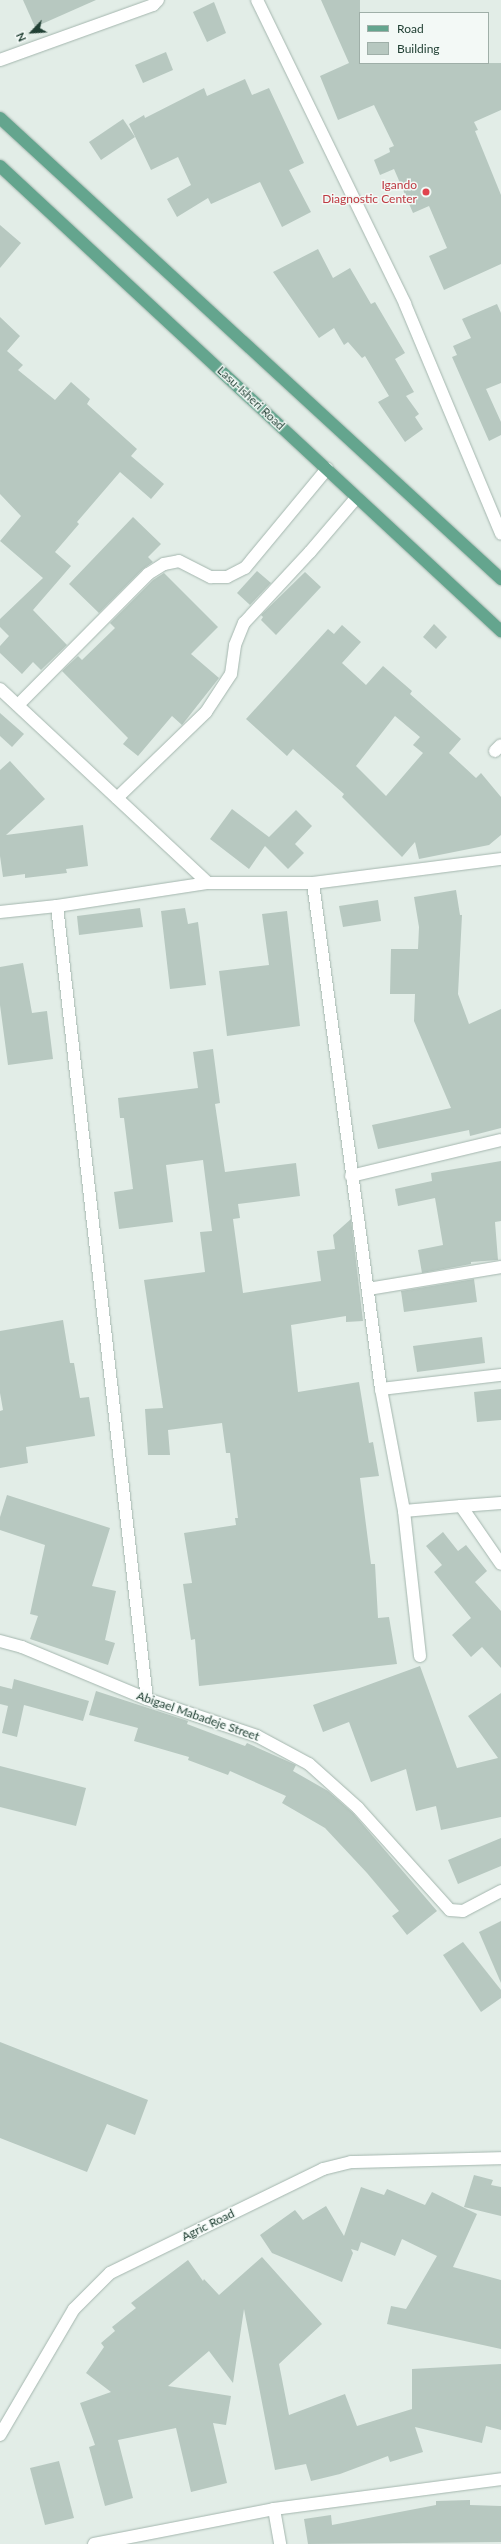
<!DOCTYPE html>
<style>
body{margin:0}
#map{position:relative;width:501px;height:2544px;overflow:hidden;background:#e2ede7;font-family:Lato,sans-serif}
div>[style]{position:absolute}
.building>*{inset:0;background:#b7c8c0}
.roads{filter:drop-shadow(0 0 1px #a4b6ae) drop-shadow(0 0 1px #a4b6ae)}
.minor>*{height:12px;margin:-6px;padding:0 6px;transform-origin:6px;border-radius:6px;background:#fff}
.major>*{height:12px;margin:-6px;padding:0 6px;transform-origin:6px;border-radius:6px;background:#64a58e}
.dots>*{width:11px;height:11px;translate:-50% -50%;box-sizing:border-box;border:2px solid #f3f9f6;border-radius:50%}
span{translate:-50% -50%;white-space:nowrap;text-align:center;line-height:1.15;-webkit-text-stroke:3px #f3f9f6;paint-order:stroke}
.health-label{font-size:12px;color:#be3a42}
.right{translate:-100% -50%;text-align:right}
.street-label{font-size:12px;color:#214034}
.legend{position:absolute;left:359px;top:12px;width:130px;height:52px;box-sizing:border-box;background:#f3f9f6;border:1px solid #9fafa8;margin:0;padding:5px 7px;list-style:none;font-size:12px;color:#214034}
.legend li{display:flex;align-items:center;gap:8px;height:20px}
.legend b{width:20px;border:1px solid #9fafa8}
.north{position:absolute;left:12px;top:12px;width:40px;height:40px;-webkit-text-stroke:3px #f3f9f6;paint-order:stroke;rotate:245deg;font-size:11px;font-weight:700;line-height:16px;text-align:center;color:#214034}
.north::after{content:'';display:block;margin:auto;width:14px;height:18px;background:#214034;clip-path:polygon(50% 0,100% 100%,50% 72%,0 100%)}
</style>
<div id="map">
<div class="building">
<div style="clip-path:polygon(23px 0,96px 0,35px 27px)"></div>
<div style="clip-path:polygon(321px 0,360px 0,360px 63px,501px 63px,501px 110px,474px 122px,478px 130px,475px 131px,501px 195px,501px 264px,444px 290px,429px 256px,447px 248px,429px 206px,413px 213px,394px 169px,380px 175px,374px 160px,390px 152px,389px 148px,394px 146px,374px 105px,338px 120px,320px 76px,349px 63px)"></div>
<div style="clip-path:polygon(214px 2px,226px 33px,207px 42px,193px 12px)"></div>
<div style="clip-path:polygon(166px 52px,173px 70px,143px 83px,135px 65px)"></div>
<div style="clip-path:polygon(245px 79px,252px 95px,269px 88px,304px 163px,289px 170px,311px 212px,282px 227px,260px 182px,211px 204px,208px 198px,177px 217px,167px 199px,191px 185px,178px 157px,151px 170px,129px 124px,144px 115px,145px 118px,204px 88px,207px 96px)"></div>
<div style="clip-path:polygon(123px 119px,135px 137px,101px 160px,89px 142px)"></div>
<div style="clip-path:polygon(0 225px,21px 243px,0 268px)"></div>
<div style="clip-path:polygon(318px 249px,333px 278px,350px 268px,371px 304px,375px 302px,405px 353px,395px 359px,414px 392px,406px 396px,419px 414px,415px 417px,423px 429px,405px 442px,378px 402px,389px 396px,365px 356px,362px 358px,348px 342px,344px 345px,334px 328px,319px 338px,273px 272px)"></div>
<div style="clip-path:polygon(497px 304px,501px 313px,501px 383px,486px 389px,501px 422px,501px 435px,489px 441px,452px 357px,457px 355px,453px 346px,471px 338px,462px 319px)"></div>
<div style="clip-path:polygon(0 317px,20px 336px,7px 351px,23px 365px,18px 370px,55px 400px,71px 382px,90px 399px,87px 404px,137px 449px,131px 456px,164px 484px,151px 499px,120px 472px,77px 522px,79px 524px,55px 552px,71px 566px,33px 610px,67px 645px,41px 670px,33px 662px,22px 674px,0 653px,0 646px,9px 636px,0 627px,0 619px,43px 578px,0 541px,21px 516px,0 494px)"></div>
<div style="clip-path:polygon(133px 517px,161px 544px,148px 557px,153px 562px,143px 569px,99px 613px,69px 584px)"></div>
<div style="clip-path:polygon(257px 571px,271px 583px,250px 605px,237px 593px)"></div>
<div style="clip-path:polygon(305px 572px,321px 587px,276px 635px,261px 620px,263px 617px,261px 615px)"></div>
<div style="clip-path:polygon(164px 573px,218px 627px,191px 654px,219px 678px,182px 725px,172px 716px,138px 756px,123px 744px,128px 738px,62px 671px,78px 656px,82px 660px,115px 628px,110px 623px,153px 580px)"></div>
<div style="clip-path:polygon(434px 624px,447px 637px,436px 649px,423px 637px)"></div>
<div style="clip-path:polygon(evenodd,342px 625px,361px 642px,342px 663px,366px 685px,383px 666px,412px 691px,410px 694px,461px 739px,449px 753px,476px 778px,481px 773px,501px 797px,501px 835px,489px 845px,419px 859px,415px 842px,402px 857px,342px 797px,344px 794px,293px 749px,287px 756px,246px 719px,328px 629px,334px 634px,342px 625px,395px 716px,420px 737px,413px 745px,423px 753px,386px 796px,356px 766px,395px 716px)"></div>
<div style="clip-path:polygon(0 713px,24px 734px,12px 747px,0 736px)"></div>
<div style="clip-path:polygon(10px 761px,45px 799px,6px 835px,83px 825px,88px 866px,66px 869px,67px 873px,25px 878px,25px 874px,3px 877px,0 856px,0 770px)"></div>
<div style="clip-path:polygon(232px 809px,269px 837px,296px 810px,312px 826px,295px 844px,304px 853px,288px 869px,265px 846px,249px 869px,210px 839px)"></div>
<div style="clip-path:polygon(456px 890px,460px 915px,462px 915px,458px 994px,469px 1024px,501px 1009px,501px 1128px,470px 1136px,469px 1130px,378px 1149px,372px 1125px,451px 1108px,414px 1021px,415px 994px,390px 994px,391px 949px,418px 949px,419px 927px,414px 897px)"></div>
<div style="clip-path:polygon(378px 900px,381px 921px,343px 927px,339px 906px)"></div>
<div style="clip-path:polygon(140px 908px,143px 927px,79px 935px,77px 916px)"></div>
<div style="clip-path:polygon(185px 908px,188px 924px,198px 922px,206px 985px,170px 989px,161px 911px)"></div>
<div style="clip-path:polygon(287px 911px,300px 1026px,227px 1036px,219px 971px,269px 965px,262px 914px)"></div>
<div style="clip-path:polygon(23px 963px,32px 1013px,47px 1011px,53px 1059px,8px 1065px,0 1005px,0 967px)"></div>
<div style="clip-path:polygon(213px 1049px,220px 1103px,215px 1104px,225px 1172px,296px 1163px,300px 1196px,238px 1204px,240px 1218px,233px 1219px,243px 1293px,321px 1281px,317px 1251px,335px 1249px,333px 1235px,351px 1219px,363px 1321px,346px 1322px,346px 1316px,291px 1325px,298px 1392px,359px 1382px,369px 1443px,373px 1442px,379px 1476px,360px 1478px,371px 1564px,375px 1564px,378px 1618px,389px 1617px,397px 1664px,199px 1686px,195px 1639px,191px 1640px,183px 1584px,192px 1583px,184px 1533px,236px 1525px,235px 1518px,238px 1518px,230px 1453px,226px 1453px,222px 1423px,168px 1430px,170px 1455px,148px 1455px,145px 1409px,163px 1408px,144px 1280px,205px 1272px,200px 1232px,212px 1231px,203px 1160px,166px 1165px,173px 1222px,119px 1229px,114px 1192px,133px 1189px,124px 1118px,120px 1118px,118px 1098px,198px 1088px,193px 1052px)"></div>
<div style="clip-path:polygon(501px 1161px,501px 1221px,495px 1222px,498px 1260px,471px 1262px,471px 1264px,422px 1273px,418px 1250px,443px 1245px,435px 1198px,398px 1206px,395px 1189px,432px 1181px,431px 1173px)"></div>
<div style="clip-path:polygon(474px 1279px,477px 1302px,404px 1312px,401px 1291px)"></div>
<div style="clip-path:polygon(63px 1320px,70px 1363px,74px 1363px,80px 1398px,89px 1397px,95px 1436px,26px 1447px,28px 1463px,0 1468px,0 1411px,3px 1410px,0 1393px,0 1331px)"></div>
<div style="clip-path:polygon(482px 1337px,485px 1363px,417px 1372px,413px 1346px)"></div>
<div style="clip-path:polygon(501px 1389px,501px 1420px,477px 1422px,474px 1392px)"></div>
<div style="clip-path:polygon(7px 1495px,110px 1528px,92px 1586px,116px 1591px,105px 1640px,115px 1643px,108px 1665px,30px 1639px,38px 1616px,30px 1614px,45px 1545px,0 1530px,0 1517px)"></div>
<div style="clip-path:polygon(443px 1532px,458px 1551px,466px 1545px,487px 1571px,475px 1582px,501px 1611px,501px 1668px,482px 1647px,471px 1657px,452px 1635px,471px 1618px,434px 1572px,442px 1565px,426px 1546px)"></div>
<div style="clip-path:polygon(420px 1666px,457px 1768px,498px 1758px,468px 1716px,501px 1693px,501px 1817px,441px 1830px,436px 1806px,416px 1811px,406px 1769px,371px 1782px,349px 1722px,323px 1732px,313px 1705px)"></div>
<div style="clip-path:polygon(14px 1679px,89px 1701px,83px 1721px,24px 1705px,17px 1737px,2px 1733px,8px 1706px,0 1704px,0 1686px,12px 1689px)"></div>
<div style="clip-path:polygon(96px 1691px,188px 1721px,187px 1724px,245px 1746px,247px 1743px,296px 1765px,293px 1771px,328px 1791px,353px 1813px,437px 1911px,407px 1935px,392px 1916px,399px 1911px,367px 1873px,325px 1828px,282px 1803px,286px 1796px,230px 1771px,228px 1775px,188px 1760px,189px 1757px,134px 1741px,138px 1728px,89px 1715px)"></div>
<div style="clip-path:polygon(0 1766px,86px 1788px,76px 1826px,0 1807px)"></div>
<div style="clip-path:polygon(501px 1838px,501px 1866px,458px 1884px,448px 1860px)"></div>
<div style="clip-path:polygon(501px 1921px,501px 1983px,479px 1932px)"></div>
<div style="clip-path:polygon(463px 1942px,501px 1990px,501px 1998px,481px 2012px,443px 1955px)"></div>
<div style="clip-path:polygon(0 2042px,148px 2100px,135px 2135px,107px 2124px,87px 2172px,0 2138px)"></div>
<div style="clip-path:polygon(474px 2175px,493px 2180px,491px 2185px,501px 2187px,501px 2216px,464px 2207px)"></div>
<div style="clip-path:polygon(361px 2187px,384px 2195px,387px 2189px,425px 2205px,432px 2192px,477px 2214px,453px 2267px,501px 2280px,501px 2349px,387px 2324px,391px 2306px,406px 2309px,437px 2256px,402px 2239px,395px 2256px,361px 2242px,358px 2251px,351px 2249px,353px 2253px,342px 2282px,272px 2253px,260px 2235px,295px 2210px,303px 2220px,326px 2206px,344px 2236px)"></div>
<div style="clip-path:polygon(262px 2257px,322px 2324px,279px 2364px,289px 2415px,345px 2394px,357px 2426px,412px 2409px,412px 2369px,501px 2364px,501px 2430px,486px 2426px,482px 2443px,415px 2427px,423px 2452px,390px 2462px,388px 2456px,340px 2474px,311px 2481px,306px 2464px,275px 2470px,244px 2309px,233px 2383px,209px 2351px,168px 2386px,231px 2396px,226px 2425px,213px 2423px,227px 2483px,191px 2492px,176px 2428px,118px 2440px,133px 2498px,105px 2506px,89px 2447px,95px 2445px,80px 2403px,111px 2392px,86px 2373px,104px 2347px,101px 2343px,115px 2331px,112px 2327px,136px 2308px,131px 2303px,188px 2260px,203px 2281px,204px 2279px,219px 2295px)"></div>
<div style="clip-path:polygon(59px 2461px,74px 2518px,45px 2525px,30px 2468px)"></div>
<div style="clip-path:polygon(470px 2500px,470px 2505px,501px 2506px,501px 2542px,308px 2544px,304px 2519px,331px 2515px,332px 2525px,436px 2505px,436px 2501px)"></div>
</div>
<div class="roads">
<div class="minor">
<div style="left:257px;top:0;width:338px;rotate:64deg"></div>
<div style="left:405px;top:304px;width:249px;rotate:67.3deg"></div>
<div style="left:0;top:60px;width:163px;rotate:-19.8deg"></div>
<div style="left:153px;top:5px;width:7px;rotate:-45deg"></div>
<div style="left:0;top:689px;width:284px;rotate:43deg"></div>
<div style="left:18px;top:705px;width:185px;rotate:-45.2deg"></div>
<div style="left:148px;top:574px;width:19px;rotate:-32deg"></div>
<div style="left:164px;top:564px;width:15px;rotate:-11deg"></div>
<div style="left:179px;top:561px;width:36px;rotate:27deg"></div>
<div style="left:211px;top:577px;width:16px"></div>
<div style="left:227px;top:577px;width:20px;rotate:-27deg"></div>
<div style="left:245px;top:568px;width:129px;rotate:-50.4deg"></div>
<div style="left:495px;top:751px;width:8px;rotate:-45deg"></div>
<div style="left:117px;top:798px;width:124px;rotate:-44deg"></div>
<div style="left:206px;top:712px;width:45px;rotate:-56.7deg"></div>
<div style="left:231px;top:674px;width:29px;rotate:-82deg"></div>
<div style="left:235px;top:645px;width:24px;rotate:-68deg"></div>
<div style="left:244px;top:623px;width:97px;rotate:-47.1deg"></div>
<div style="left:310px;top:552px;width:72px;rotate:-49.5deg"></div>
<div style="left:313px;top:883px;width:511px;rotate:82.35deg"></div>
<div style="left:381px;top:1389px;width:124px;rotate:79.3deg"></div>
<div style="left:404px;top:1511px;width:57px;rotate:-5deg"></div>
<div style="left:461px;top:1506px;width:70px;rotate:55.4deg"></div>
<div style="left:57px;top:906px;width:798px;rotate:83.53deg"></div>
<div style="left:0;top:912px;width:57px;rotate:-6deg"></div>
<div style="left:57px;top:906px;width:153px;rotate:-8.7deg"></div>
<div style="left:208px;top:883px;width:105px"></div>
<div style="left:313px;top:883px;width:190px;rotate:-7.3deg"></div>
<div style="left:351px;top:1176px;width:154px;rotate:-13.5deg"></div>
<div style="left:368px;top:1289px;width:135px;rotate:-9.4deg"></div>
<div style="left:381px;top:1389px;width:121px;rotate:-6.7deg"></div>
<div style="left:461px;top:1506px;width:40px;rotate:-4.3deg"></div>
<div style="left:404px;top:1511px;width:146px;rotate:83.7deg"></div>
<div style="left:0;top:1641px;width:23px;rotate:15deg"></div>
<div style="left:22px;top:1647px;width:135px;rotate:22.6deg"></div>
<div style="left:147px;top:1699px;width:116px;rotate:18.6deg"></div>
<div style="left:257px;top:1736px;width:59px;rotate:28.3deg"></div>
<div style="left:309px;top:1764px;width:66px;rotate:41.9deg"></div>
<div style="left:358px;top:1808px;width:137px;rotate:48deg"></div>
<div style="left:450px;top:1910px;width:13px;rotate:4deg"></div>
<div style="left:463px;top:1911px;width:43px;rotate:-27.8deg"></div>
<div style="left:0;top:2435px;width:146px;rotate:-59.6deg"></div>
<div style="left:74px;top:2309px;width:51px;rotate:-45deg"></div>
<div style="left:110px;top:2273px;width:237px;rotate:-26deg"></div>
<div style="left:323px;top:2169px;width:29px;rotate:-14deg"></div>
<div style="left:351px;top:2162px;width:150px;rotate:-1.5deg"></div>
<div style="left:274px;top:2509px;width:36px;rotate:80deg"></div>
<div style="left:94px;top:2544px;width:183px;rotate:-11deg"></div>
<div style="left:274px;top:2509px;width:229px;rotate:-7.5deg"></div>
</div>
<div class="major">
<div style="left:0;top:118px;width:681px;rotate:42.62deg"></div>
<div style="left:0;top:166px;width:684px;rotate:42.87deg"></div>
</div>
</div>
<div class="dots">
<div style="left:426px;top:192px;background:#e0444e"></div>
</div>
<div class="health-label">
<span class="right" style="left:417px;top:192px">Igando<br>Diagnostic Center</span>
</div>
<div class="street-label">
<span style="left:251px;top:398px;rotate:43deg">Lasu-Isheri Road</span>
<span style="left:198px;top:1716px;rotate:19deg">Abigael Mabadeje Street</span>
<span style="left:208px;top:2225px;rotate:-26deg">Agric Road</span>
</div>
<ul class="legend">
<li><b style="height:5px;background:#64a58e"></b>Road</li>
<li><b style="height:11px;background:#b7c8c0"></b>Building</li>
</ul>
<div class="north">N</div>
</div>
